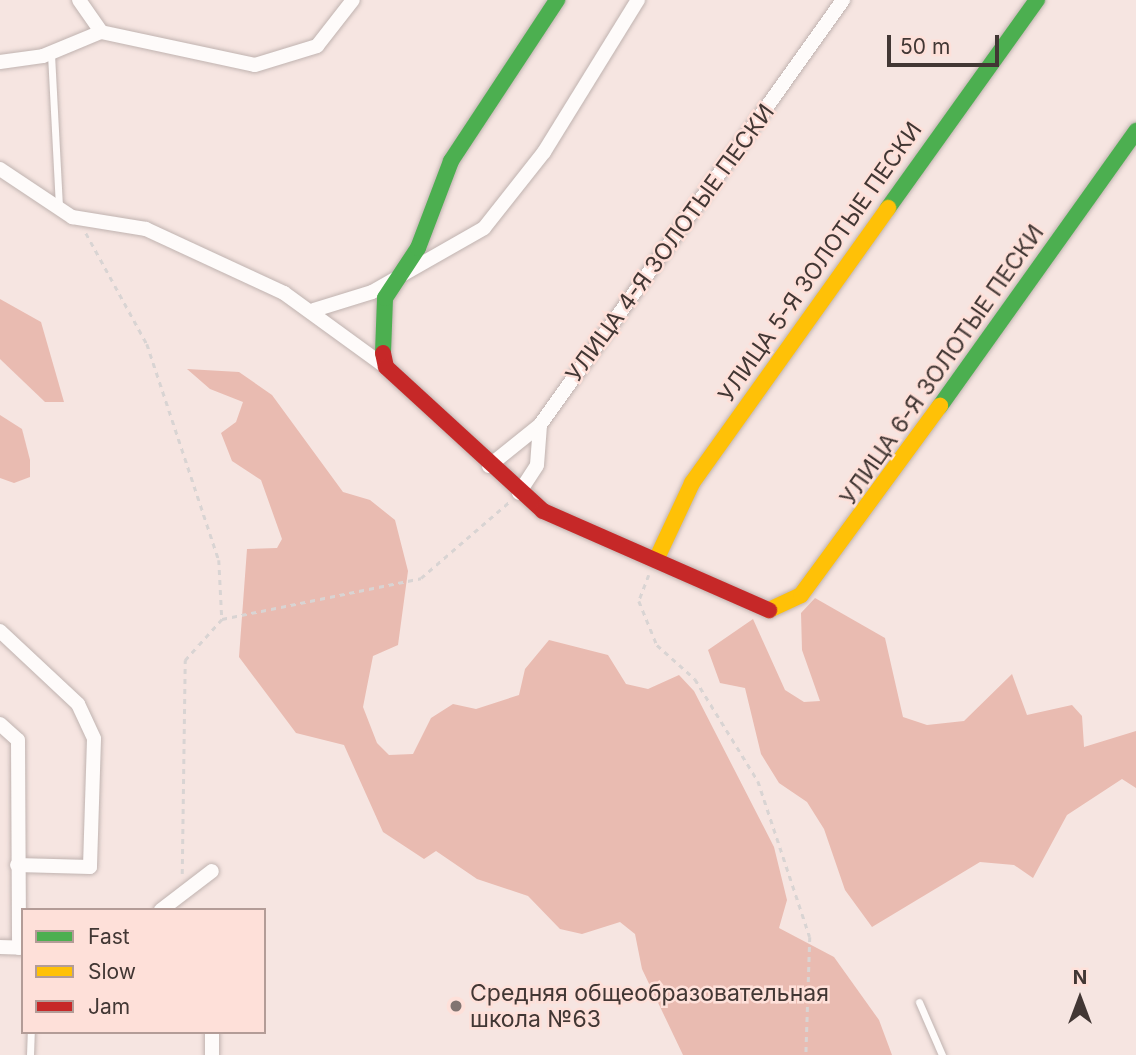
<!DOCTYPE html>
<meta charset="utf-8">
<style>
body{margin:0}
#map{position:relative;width:1136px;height:1055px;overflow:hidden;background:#f6e5e1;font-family:Inter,sans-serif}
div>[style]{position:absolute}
.forest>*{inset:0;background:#e9bbb1}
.path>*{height:2.5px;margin-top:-1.25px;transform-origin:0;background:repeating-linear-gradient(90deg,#d9d4d3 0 5px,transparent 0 10px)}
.roads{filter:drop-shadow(0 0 2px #c0b3b0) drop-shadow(0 0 2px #c0b3b0)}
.lane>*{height:7px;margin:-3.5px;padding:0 3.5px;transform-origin:3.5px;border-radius:3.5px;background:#fefbfa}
.street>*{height:14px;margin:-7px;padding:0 7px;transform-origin:7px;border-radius:7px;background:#fefbfa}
.fast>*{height:16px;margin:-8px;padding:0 8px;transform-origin:8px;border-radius:8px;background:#4caf50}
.slow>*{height:16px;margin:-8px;padding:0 8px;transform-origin:8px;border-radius:8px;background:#ffc107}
.jam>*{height:16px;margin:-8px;padding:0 8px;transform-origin:8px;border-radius:8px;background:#c62828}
.dots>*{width:19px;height:19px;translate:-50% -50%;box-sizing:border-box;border:4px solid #fee0d9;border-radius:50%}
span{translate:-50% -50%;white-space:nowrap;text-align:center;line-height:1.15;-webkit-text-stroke:5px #fee0d9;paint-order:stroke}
.street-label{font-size:23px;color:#423734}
.poi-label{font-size:23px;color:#423734}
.left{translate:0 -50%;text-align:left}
.legend{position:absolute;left:21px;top:908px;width:245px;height:126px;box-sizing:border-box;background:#fee0d9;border:2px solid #b39c97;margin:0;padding:9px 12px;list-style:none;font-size:21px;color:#423734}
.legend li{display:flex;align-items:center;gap:14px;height:35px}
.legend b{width:35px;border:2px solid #b39c97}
.north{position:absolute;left:1045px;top:964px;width:70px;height:70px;-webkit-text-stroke:5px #fee0d9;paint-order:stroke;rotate:0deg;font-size:19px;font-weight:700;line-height:28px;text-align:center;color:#423734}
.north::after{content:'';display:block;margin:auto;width:24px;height:32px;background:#423734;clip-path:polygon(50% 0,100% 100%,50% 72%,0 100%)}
.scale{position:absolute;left:887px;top:35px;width:112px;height:32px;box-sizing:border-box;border:4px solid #423734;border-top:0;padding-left:9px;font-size:21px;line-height:24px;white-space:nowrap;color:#423734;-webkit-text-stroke:5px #fee0d9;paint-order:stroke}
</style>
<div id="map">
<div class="forest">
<div style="clip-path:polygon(0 299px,41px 322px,64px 402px,45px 402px,0 359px)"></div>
<div style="clip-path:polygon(187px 369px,239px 372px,272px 395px,343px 492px,370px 500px,395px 520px,408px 571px,398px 645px,373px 656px,363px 707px,377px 743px,389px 755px,413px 754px,431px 718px,453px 704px,476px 709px,519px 695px,525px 669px,549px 640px,608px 655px,626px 684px,648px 689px,679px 675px,694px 691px,774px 847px,787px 900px,779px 928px,834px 957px,879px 1020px,892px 1055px,683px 1055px,642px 969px,635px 934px,620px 922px,582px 934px,560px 929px,528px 896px,477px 879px,436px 851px,424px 859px,383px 832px,344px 745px,296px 733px,239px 657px,247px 549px,277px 548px,282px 539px,261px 480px,232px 461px,221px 433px,236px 422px,243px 402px,210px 389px)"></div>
<div style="clip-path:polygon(0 415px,22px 429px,30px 460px,30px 477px,14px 483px,0 478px)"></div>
<div style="clip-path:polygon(815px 598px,885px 638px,903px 717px,927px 725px,964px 721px,1012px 674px,1027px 715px,1072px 705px,1082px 716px,1084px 747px,1136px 731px,1136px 788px,1122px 779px,1067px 815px,1033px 878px,1014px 865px,980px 862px,872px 927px,845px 890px,824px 829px,807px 802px,779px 783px,761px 754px,745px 688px,720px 683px,708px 650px,753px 619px,785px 690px,804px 702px,820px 701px,802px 650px,801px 613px)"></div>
</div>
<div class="path">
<div style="left:86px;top:233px;width:127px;rotate:61.2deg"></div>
<div style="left:147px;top:344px;width:228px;rotate:71.6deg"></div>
<div style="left:219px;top:560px;width:59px;rotate:87.1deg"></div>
<div style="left:649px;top:575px;width:28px;rotate:111deg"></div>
<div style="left:639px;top:601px;width:48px;rotate:67.8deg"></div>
<div style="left:657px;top:645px;width:51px;rotate:41.8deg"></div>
<div style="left:695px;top:679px;width:120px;rotate:58.3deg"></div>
<div style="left:758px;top:781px;width:164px;rotate:71.6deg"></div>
<div style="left:810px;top:937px;width:118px;rotate:91.9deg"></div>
<div style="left:182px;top:874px;width:214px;rotate:-89.2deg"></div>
<div style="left:185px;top:660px;width:55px;rotate:-47.9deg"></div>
<div style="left:222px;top:619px;width:203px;rotate:-11.6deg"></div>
<div style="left:421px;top:578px;width:116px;rotate:-40.8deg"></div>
</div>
<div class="roads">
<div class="lane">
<div style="left:51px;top:54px;width:153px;rotate:87deg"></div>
<div style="left:919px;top:1002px;width:58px;rotate:66.5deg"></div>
<div style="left:30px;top:1055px;width:23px;rotate:-88deg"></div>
</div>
<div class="street">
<div style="left:79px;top:0;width:39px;rotate:55deg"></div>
<div style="left:101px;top:32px;width:157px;rotate:12.1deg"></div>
<div style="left:255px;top:65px;width:65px;rotate:-17deg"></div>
<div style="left:317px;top:46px;width:58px;rotate:-52deg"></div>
<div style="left:0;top:62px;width:43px;rotate:-7.9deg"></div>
<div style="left:43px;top:56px;width:63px;rotate:-22.5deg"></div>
<div style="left:0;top:169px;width:87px;rotate:33.7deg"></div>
<div style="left:72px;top:217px;width:75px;rotate:9.2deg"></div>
<div style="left:146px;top:229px;width:152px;rotate:24.9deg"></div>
<div style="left:284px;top:293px;width:126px;rotate:36deg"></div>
<div style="left:314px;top:310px;width:61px;rotate:-17.2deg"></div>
<div style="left:372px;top:292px;width:129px;rotate:-29.7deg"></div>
<div style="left:484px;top:228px;width:97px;rotate:-51.7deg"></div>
<div style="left:544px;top:152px;width:179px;rotate:-58.3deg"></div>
<div style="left:489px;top:466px;width:65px;rotate:-38.8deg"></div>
<div style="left:519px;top:493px;width:33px;rotate:-57deg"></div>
<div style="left:537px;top:465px;width:40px;rotate:-85.7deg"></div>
<div style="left:540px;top:425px;width:522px;rotate:-54.51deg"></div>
<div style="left:0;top:631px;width:107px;rotate:43.1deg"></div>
<div style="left:78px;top:704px;width:38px;rotate:65deg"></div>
<div style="left:94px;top:739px;width:128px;rotate:91.8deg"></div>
<div style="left:90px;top:867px;width:73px;rotate:-178.4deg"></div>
<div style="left:0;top:724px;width:24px;rotate:42deg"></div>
<div style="left:18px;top:740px;width:208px;rotate:89.7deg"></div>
<div style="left:161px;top:910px;width:64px;rotate:-37.4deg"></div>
<div style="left:0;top:947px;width:23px;rotate:2deg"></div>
<div style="left:212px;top:1032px;width:23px;rotate:90deg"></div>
</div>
<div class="fast">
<div style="left:888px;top:208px;width:256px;rotate:-54.4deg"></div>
<div style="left:383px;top:353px;width:55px;rotate:-87.9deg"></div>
<div style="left:385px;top:298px;width:60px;rotate:-56.6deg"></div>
<div style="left:418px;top:248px;width:93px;rotate:-69.2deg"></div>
<div style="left:451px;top:161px;width:193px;rotate:-56.6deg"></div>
<div style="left:940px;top:406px;width:338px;rotate:-54.5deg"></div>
</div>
<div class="slow">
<div style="left:656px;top:560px;width:85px;rotate:-64.9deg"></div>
<div style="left:692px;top:483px;width:338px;rotate:-54.5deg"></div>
<div style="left:769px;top:610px;width:35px;rotate:-25deg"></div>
<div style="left:801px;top:595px;width:235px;rotate:-53.7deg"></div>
</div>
<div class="jam">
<div style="left:383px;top:353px;width:14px;rotate:78deg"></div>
<div style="left:386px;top:367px;width:213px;rotate:42.5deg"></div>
<div style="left:543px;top:511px;width:247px;rotate:23.7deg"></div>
</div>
</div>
<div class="dots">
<div style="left:456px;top:1006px;background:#817471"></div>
</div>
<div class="street-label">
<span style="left:670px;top:243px;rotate:-54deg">УЛИЦА 4-Я ЗОЛОТЫЕ ПЕСКИ</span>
<span style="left:820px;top:262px;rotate:-55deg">УЛИЦА 5-Я ЗОЛОТЫЕ ПЕСКИ</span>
<span style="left:942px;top:365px;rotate:-55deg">УЛИЦА 6-Я ЗОЛОТЫЕ ПЕСКИ</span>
</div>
<div class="poi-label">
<span class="left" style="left:470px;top:1006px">Средняя общеобразовательная<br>школа №63</span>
</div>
<ul class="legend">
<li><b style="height:9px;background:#4caf50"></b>Fast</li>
<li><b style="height:9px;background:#ffc107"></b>Slow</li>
<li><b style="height:9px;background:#c62828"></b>Jam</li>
</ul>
<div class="north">N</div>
<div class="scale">50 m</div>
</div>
